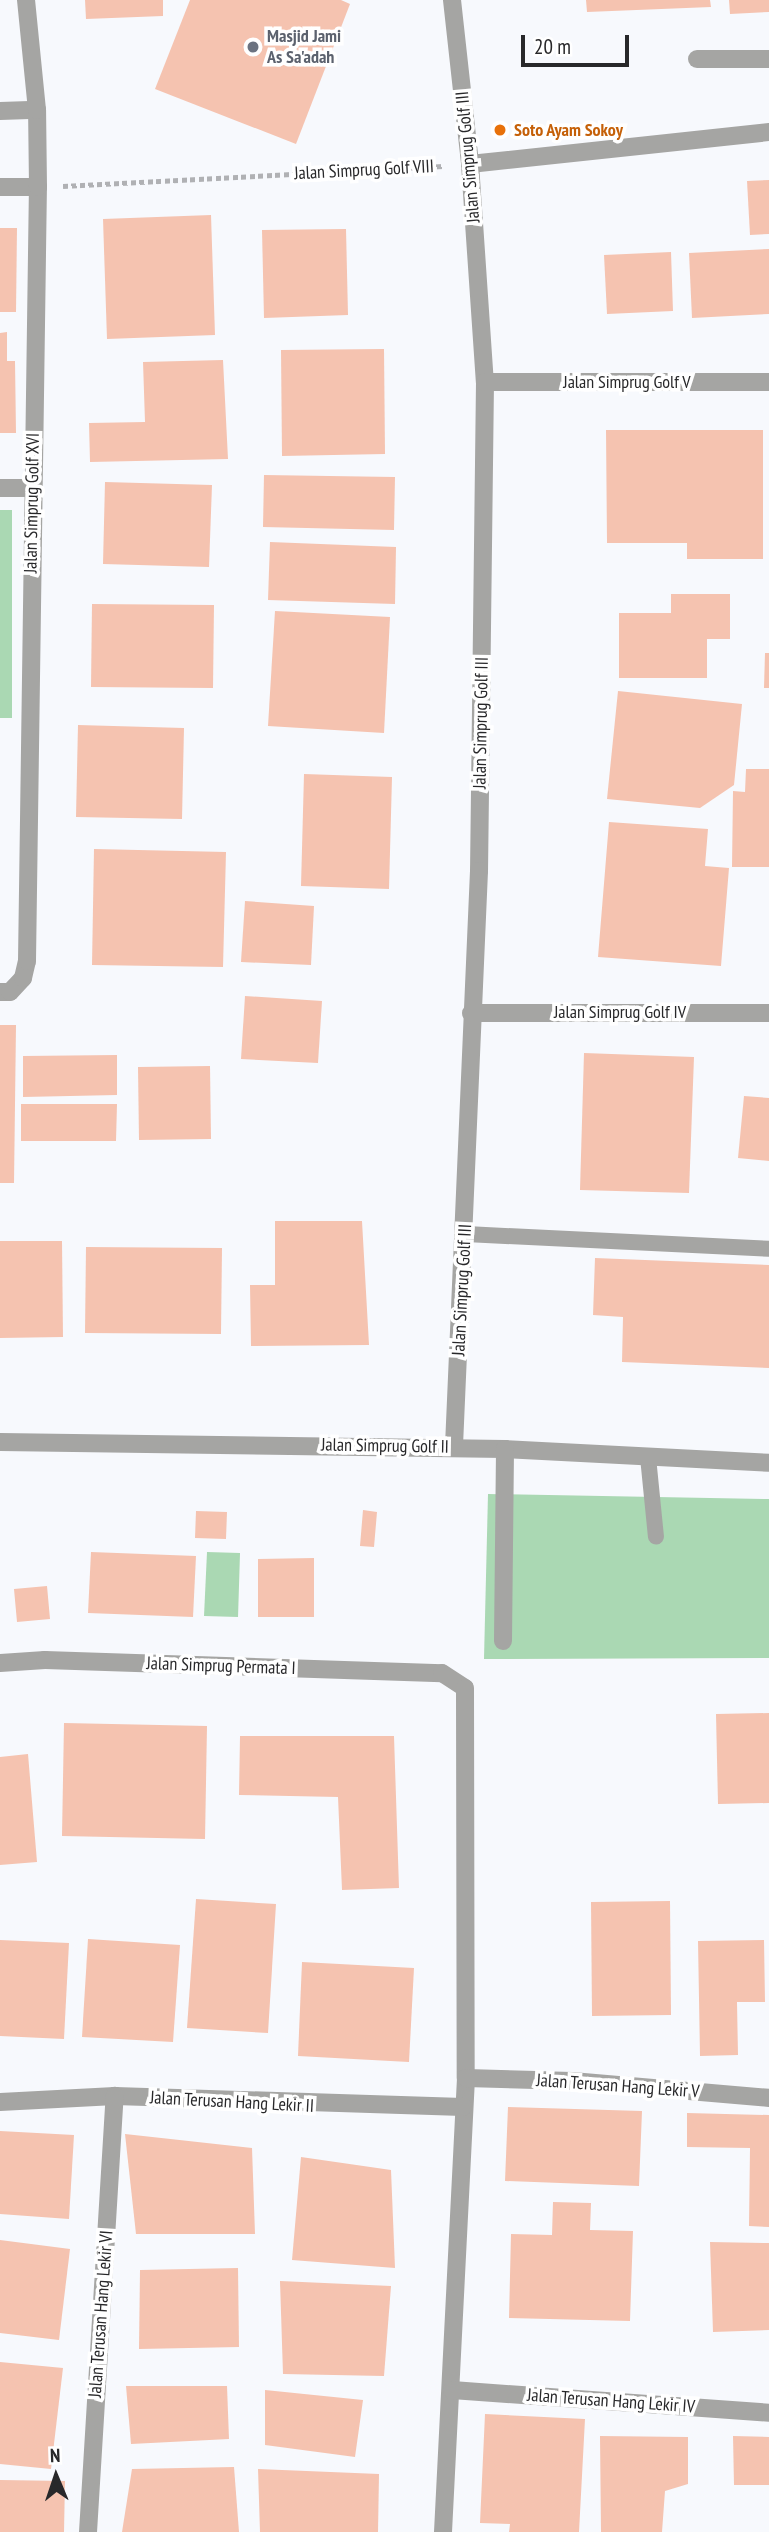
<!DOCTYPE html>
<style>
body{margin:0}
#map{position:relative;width:769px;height:2532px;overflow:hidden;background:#f7f9fd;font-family:"PT Sans Narrow",sans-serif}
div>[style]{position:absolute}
.green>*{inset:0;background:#aad8b3}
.building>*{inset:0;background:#f5c3b0}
.path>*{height:4.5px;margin-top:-2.25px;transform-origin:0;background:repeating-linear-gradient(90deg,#b0b1b4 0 5px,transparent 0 8.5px)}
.service>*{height:16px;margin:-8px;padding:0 8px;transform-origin:8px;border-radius:8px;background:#a5a5a3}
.minor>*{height:18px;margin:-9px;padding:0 9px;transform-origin:9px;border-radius:9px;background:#a5a5a3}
.dots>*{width:19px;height:19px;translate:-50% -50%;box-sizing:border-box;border:4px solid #fff;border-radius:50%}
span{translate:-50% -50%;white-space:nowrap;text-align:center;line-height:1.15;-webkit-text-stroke:7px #fff;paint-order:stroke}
.worship-label{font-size:18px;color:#5b616d;font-weight:700}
.left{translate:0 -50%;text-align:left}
.food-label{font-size:18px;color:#c56008;font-weight:700}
.street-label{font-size:18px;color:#28282a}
.north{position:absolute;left:21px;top:2441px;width:70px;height:70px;-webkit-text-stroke:5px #fff;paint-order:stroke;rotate:358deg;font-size:19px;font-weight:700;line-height:28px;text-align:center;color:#28282a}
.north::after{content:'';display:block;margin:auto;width:24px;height:32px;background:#28282a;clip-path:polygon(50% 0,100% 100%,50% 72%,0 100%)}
.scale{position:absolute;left:521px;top:35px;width:108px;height:32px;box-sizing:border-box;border:4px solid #28282a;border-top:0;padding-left:9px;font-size:21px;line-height:24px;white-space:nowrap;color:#28282a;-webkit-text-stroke:5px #fff;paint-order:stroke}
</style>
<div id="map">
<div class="green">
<div style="clip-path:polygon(0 510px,12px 510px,12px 718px,0 718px)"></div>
<div style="clip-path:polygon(488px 1494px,769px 1499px,769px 1658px,484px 1659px)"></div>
<div style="clip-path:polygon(207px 1552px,240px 1553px,238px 1617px,204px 1616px)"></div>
</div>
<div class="building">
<div style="clip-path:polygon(85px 0,163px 0,163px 16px,86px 19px)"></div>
<div style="clip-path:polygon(190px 0,341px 0,350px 4px,296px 144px,155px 89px)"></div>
<div style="clip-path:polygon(586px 0,710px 0,711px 7px,587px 12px)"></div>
<div style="clip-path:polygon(729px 0,769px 0,769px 12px,730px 14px)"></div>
<div style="clip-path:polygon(769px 180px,769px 234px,750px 235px,747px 181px)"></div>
<div style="clip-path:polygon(211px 215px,215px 335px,107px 339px,103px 219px)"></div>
<div style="clip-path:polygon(0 228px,17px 228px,16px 312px,0 312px)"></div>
<div style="clip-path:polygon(346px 229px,348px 315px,264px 318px,262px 230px)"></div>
<div style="clip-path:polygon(769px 249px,769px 314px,692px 318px,689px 253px)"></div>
<div style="clip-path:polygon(671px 252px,673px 311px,607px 314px,604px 255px)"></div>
<div style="clip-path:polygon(7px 332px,7px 361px,15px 361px,16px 433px,0 433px,0 333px)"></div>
<div style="clip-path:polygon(384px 349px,385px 454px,282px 456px,281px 350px)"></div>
<div style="clip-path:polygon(223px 360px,228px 459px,90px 462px,89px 423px,145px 422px,143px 362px)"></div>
<div style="clip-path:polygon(606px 430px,763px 430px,763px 559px,687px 559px,687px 543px,607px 543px)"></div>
<div style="clip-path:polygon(264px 475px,395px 477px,394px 530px,263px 527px)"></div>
<div style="clip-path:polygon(105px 482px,212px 485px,209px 567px,103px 564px)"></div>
<div style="clip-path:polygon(270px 542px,396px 547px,395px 604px,268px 600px)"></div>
<div style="clip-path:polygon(671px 594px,730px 594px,730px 639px,707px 639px,707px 678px,619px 678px,619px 613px,671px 613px)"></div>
<div style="clip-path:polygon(92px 604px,214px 605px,213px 688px,91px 687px)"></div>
<div style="clip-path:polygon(275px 611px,390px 617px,384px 733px,268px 726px)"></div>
<div style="clip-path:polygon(765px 653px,769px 653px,769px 688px,764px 688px)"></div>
<div style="clip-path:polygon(618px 691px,742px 704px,734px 785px,700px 808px,607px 799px)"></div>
<div style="clip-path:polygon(78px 725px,184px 728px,182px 819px,76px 817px)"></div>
<div style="clip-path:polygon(746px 769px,769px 769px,769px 867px,732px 867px,733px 791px,745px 792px)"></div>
<div style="clip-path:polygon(304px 774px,392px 777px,389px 889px,301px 886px)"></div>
<div style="clip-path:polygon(609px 822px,708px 829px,705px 866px,729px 868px,721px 966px,598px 957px)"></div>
<div style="clip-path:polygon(94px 849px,226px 852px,223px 967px,92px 965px)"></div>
<div style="clip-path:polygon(245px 901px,314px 906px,311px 965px,241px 962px)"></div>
<div style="clip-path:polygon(245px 996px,322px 1001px,318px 1063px,241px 1059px)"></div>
<div style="clip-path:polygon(0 1025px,16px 1025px,14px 1183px,0 1183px)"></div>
<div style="clip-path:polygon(584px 1053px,694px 1057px,689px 1193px,580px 1190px)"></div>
<div style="clip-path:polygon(117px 1055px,117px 1095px,23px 1097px,23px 1056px)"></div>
<div style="clip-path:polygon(210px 1066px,211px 1139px,139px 1140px,138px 1067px)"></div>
<div style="clip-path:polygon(744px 1096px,769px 1098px,769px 1161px,738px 1158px)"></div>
<div style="clip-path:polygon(21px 1104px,117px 1104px,116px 1141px,21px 1141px)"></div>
<div style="clip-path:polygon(275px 1221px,362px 1221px,369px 1345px,251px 1346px,250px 1285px,275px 1285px)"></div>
<div style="clip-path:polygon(0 1241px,62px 1241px,63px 1337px,0 1338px)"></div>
<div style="clip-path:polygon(86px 1247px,222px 1248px,221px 1334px,85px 1333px)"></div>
<div style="clip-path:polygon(595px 1258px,769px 1265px,769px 1368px,622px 1362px,623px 1317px,593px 1315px)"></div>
<div style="clip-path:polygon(363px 1510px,377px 1512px,374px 1547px,360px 1546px)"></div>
<div style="clip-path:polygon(196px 1511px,227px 1512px,226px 1539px,195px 1538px)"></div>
<div style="clip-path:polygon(91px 1552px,196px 1556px,193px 1617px,88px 1613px)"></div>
<div style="clip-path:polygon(314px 1558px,314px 1617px,258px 1617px,258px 1559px)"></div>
<div style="clip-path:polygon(47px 1586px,50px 1619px,17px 1622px,14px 1589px)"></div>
<div style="clip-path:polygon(769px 1713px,769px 1803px,718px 1804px,716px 1714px)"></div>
<div style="clip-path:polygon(64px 1723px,207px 1726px,205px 1839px,62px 1836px)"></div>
<div style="clip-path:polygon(240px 1736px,394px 1736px,399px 1888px,342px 1890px,338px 1797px,239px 1795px)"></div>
<div style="clip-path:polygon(28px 1754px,37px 1862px,0 1865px,0 1757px)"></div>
<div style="clip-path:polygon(196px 1899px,276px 1904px,268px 2033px,187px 2028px)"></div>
<div style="clip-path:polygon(670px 1901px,671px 2015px,592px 2016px,591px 1902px)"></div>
<div style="clip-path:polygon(88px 1939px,180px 1945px,173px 2042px,82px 2037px)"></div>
<div style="clip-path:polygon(0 1940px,69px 1943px,64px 2039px,0 2036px)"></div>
<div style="clip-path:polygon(764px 1940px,765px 2002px,737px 2002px,738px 2055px,700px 2056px,698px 1941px)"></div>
<div style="clip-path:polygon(302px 1962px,414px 1968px,409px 2062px,298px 2056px)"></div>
<div style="clip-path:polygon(508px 2107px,642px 2111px,639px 2186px,505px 2181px)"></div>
<div style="clip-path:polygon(687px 2113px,769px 2115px,769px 2227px,749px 2226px,750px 2148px,687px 2147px)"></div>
<div style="clip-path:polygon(0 2131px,74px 2135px,69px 2219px,0 2214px)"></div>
<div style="clip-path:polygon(125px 2134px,252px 2148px,255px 2234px,136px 2234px)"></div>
<div style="clip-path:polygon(301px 2157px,391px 2170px,395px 2268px,292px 2260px)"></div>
<div style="clip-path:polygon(553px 2202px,591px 2203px,590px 2230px,633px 2231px,630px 2321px,509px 2318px,511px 2234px,552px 2235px)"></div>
<div style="clip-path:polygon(0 2240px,70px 2249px,59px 2340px,0 2333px)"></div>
<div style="clip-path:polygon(710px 2242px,769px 2243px,769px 2330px,713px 2332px)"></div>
<div style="clip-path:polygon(238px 2268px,239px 2347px,139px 2349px,140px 2270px)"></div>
<div style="clip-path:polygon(280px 2281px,391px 2286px,384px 2376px,283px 2374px)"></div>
<div style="clip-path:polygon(0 2362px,63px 2368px,51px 2469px,0 2464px)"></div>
<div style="clip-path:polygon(126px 2386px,227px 2386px,229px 2439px,131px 2444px)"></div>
<div style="clip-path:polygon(265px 2390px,363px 2400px,355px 2457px,265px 2445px)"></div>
<div style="clip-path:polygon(485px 2414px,585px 2419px,579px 2532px,509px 2532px,510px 2524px,480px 2523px)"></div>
<div style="clip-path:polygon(600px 2436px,688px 2437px,688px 2484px,665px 2491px,662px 2532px,601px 2532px)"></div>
<div style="clip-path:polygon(733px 2436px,769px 2437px,769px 2485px,734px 2485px)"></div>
<div style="clip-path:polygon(234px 2467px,239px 2532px,122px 2532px,132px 2469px)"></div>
<div style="clip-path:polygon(258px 2469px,379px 2474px,378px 2532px,260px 2532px)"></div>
<div style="clip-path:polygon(0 2480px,65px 2481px,64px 2532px,0 2532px)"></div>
</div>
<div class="path">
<div style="left:63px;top:186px;width:381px;rotate:-3deg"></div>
</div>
<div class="service">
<div style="left:466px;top:1234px;width:303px;rotate:2.8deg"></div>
<div style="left:648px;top:1457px;width:80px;rotate:84.3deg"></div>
</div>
<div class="minor">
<div style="left:452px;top:0;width:165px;rotate:83.7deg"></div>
<div style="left:470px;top:164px;width:219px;rotate:86.1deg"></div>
<div style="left:485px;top:382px;width:489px;rotate:90.7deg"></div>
<div style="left:479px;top:871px;width:577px;rotate:92.49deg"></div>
<div style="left:697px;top:59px;width:72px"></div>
<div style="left:0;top:111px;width:37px;rotate:-2deg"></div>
<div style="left:470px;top:164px;width:301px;rotate:-6.1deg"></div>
<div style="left:0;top:187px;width:38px"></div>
<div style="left:485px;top:382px;width:284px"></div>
<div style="left:0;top:488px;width:32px"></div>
<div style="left:0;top:992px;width:10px"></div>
<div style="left:10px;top:992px;width:19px;rotate:-47deg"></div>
<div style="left:23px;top:978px;width:17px;rotate:-77deg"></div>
<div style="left:27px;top:961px;width:774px;rotate:-89.19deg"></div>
<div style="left:38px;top:187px;width:77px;rotate:-90.7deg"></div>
<div style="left:37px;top:110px;width:111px;rotate:-95.7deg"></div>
<div style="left:471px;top:1013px;width:298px"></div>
<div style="left:0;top:1442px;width:505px;rotate:0.79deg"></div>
<div style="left:505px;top:1449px;width:264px;rotate:3deg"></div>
<div style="left:503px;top:1641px;width:192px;rotate:-89.4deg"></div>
<div style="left:0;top:1663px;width:45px;rotate:-3.8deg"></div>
<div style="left:45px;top:1660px;width:397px;rotate:1.9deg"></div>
<div style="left:442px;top:1673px;width:27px;rotate:33deg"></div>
<div style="left:465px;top:1688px;width:390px;rotate:89.9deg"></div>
<div style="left:466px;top:2078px;width:455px;rotate:92.9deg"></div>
<div style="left:466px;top:2078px;width:106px;rotate:1.6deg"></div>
<div style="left:572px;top:2081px;width:198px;rotate:4.9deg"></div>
<div style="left:0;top:2102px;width:115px;rotate:-3deg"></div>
<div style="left:115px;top:2096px;width:348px;rotate:1.8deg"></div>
<div style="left:452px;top:2390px;width:318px;rotate:4.1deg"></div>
<div style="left:88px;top:2532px;width:437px;rotate:-86.5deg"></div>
</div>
<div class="dots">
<div style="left:253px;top:47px;background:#6b7280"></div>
<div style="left:500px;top:130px;background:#e8710a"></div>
</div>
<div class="worship-label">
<span class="left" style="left:267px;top:47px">Masjid Jami<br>As Sa'adah</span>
</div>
<div class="food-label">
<span class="left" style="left:514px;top:130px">Soto Ayam Sokoy</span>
</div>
<div class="street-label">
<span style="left:468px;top:157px;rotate:-95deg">Jalan Simprug Golf III</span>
<span style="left:364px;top:170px;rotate:-3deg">Jalan Simprug Golf VIII</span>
<span style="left:627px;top:382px">Jalan Simprug Golf V</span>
<span style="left:32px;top:503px;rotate:-89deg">Jalan Simprug Golf XVI</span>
<span style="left:481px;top:723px;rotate:-89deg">Jalan Simprug Golf III</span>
<span style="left:620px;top:1012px">Jalan Simprug Golf IV</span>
<span style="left:462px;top:1290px;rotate:-87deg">Jalan Simprug Golf III</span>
<span style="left:385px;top:1446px;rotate:1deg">Jalan Simprug Golf II</span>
<span style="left:221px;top:1666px;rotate:2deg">Jalan Simprug Permata I</span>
<span style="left:618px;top:2086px;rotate:4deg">Jalan Terusan Hang Lekir V</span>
<span style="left:232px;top:2102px;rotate:3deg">Jalan Terusan Hang Lekir II</span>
<span style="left:101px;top:2314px;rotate:-86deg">Jalan Terusan Hang Lekir VI</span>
<span style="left:611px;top:2401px;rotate:4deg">Jalan Terusan Hang Lekir IV</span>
</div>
<div class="north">N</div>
<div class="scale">20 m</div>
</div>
